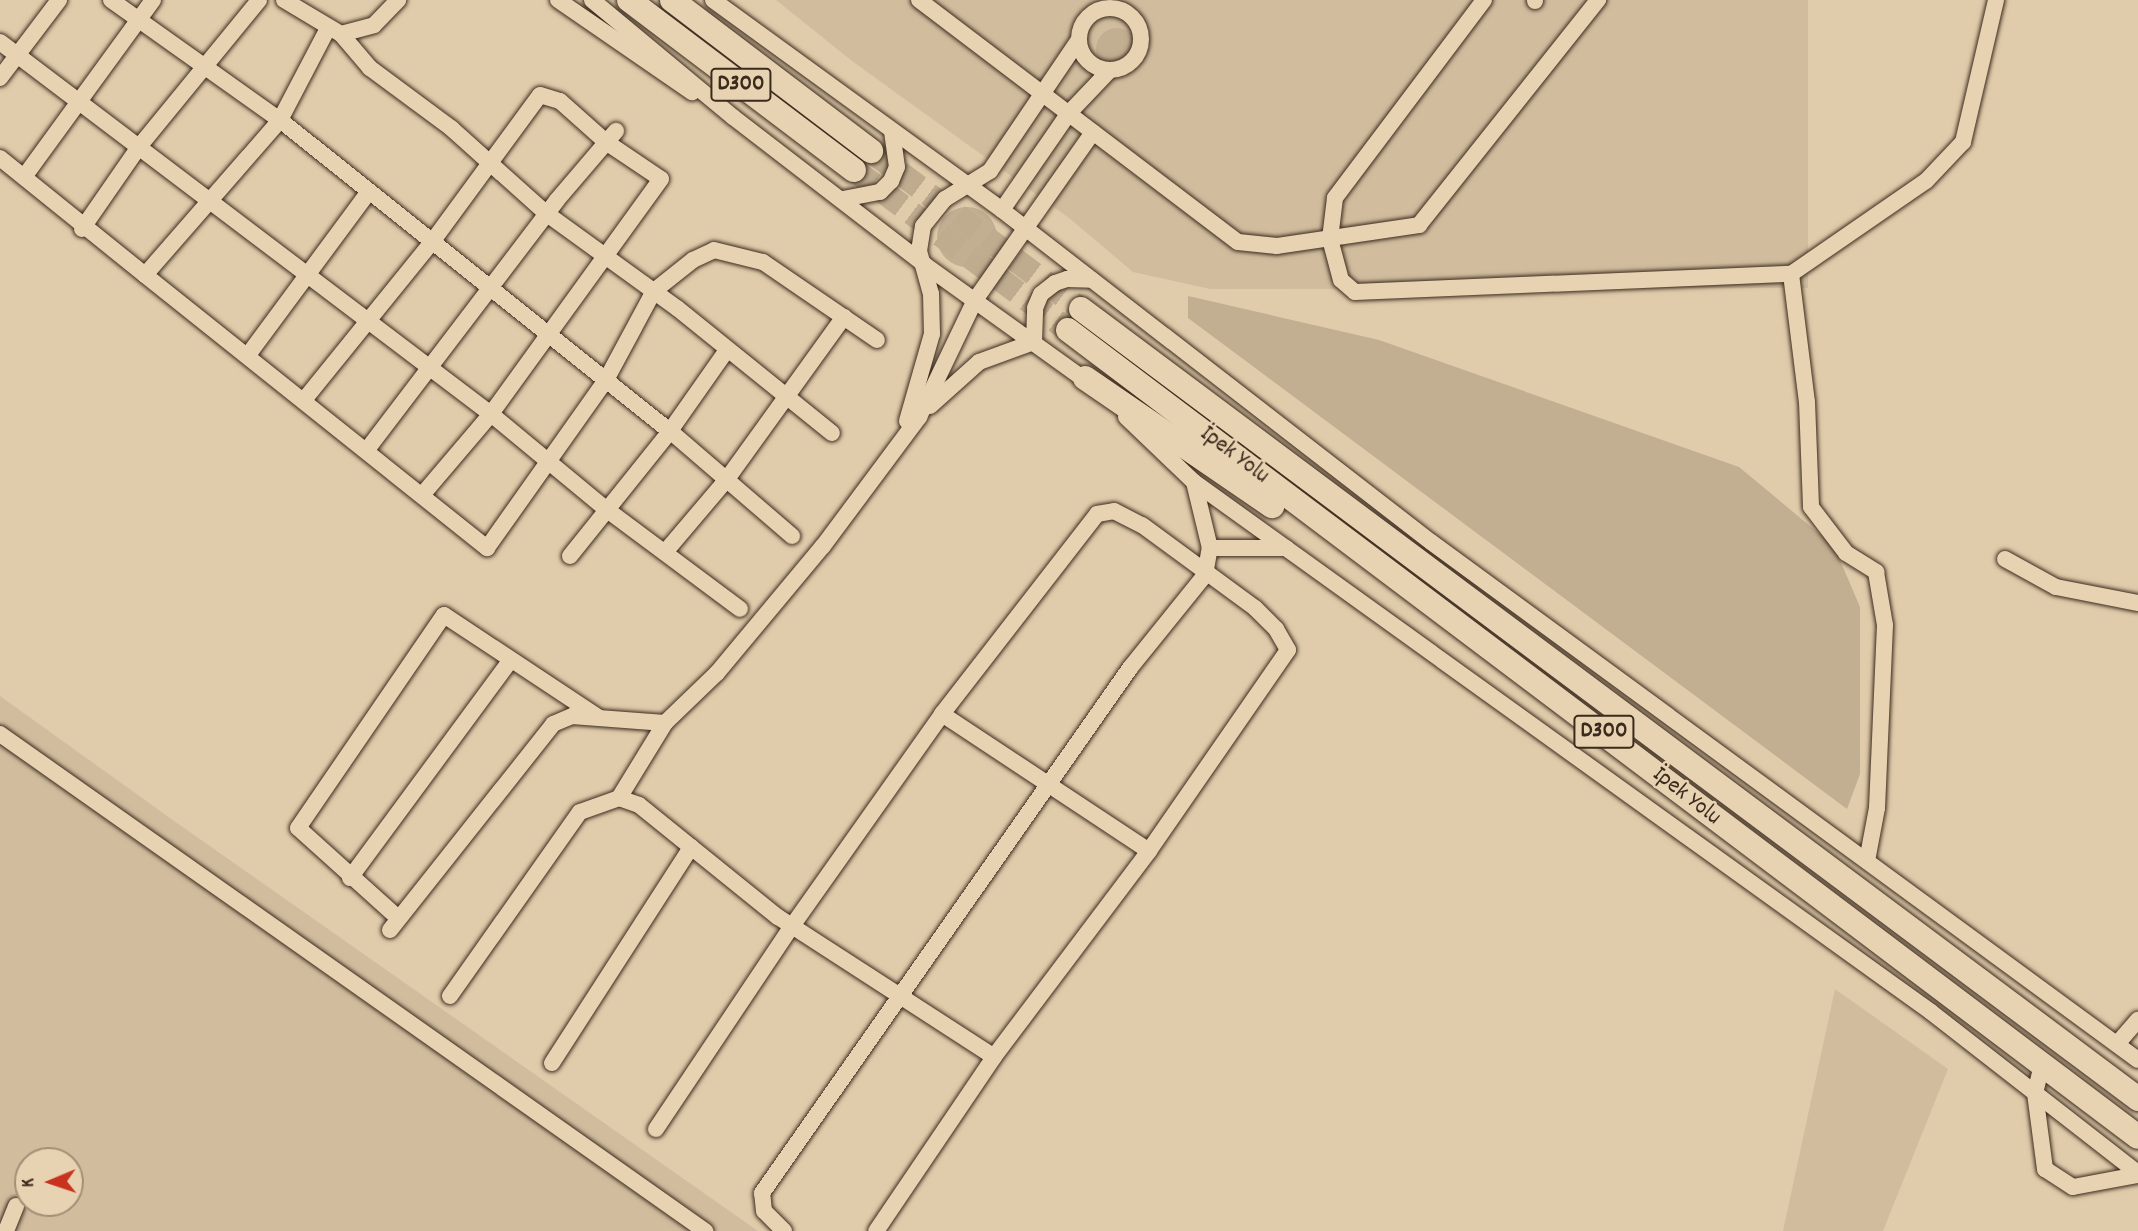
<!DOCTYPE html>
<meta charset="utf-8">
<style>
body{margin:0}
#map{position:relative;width:2138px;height:1231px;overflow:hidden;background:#e0ccab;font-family:Dekko,sans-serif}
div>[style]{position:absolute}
.built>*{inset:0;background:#d1bd9e}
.green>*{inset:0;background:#c2ae91}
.round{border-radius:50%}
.highway-tunnel>*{height:24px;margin-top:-12px;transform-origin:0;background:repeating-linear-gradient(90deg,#bfac8f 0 24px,transparent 0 36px)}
.roads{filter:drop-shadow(0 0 2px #3b2a1e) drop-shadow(0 0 2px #3b2a1e)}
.minor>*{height:16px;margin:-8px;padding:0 8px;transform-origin:8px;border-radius:8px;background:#e7d3b1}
.minor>.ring{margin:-8px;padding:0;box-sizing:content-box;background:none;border:16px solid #e7d3b1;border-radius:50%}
.highway>*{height:24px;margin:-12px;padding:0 12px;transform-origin:12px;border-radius:12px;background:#e7d3b1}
span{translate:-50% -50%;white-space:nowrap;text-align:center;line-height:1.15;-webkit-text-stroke:5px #e7d3b1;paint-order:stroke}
.shield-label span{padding:2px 5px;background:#e7d3b1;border:2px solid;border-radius:5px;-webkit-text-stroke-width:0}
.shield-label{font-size:23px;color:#3b2a1e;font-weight:700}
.street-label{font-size:24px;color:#3b2a1e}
.north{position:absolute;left:14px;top:1147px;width:70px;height:70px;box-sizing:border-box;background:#e7d3b1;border:2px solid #a28f76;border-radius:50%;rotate:268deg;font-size:19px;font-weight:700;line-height:28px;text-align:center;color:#3b2a1e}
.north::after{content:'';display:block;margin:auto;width:24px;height:32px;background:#c8321e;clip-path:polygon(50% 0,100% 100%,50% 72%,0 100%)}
</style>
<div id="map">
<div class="built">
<div style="clip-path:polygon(776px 0,1808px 0,1808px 288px,1210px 289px,1133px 272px,1069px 218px,852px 61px)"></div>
<div style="clip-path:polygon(evenodd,0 696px,170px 818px,758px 1231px,0 1231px,0 696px,28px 1161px,70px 1161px,70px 1203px,28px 1203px,28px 1161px)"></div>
<div style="clip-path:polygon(1835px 989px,1948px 1069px,1883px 1231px,1783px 1231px)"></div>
</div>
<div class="green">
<div class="round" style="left:1096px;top:28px;width:42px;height:42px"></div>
<div class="round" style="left:937px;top:207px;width:60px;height:60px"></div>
<div style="clip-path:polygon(1188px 296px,1379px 340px,1739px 467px,1834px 546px,1860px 607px,1860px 774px,1847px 809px,1188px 318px)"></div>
</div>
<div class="highway-tunnel">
<div style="left:871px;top:151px;width:263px;rotate:37deg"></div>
<div style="left:854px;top:170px;width:267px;rotate:36.8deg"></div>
</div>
<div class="roads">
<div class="minor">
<div style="left:111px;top:0;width:207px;rotate:35.4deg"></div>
<div style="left:280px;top:120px;width:499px;rotate:38.6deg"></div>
<div style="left:670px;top:431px;width:161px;rotate:40.7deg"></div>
<div style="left:284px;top:0;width:66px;rotate:30.8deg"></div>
<div style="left:341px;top:34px;width:34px;rotate:-15deg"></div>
<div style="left:374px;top:25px;width:35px;rotate:-46deg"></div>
<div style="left:558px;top:0;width:163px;rotate:34.5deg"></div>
<div style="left:592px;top:0;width:183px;rotate:39.7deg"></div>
<div style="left:733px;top:117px;width:242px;rotate:37.6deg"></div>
<div style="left:925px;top:265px;width:206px;rotate:35.7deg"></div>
<div style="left:713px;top:0;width:357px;rotate:36deg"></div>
<div style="left:1002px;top:210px;width:542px;rotate:37.74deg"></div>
<div style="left:1431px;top:542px;width:876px;rotate:36.23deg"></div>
<div style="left:919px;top:0;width:400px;rotate:37.2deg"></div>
<div style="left:1238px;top:242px;width:39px;rotate:6deg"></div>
<div style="left:1277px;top:246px;width:144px;rotate:-8.4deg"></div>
<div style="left:1419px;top:225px;width:288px;rotate:-51.5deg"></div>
<div style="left:1484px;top:0;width:248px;rotate:127deg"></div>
<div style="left:1335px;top:198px;width:41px;rotate:97deg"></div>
<div style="left:1330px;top:239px;width:42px;rotate:75deg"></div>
<div style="left:1341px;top:280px;width:18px;rotate:41deg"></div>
<div style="left:1355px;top:292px;width:436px;rotate:-2.4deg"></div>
<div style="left:1791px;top:274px;width:164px;rotate:-34.6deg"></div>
<div style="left:1926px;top:181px;width:54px;rotate:-46.5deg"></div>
<div style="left:1963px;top:142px;width:146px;rotate:-76.9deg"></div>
<div style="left:1535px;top:0;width:1px;rotate:90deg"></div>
<div class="ring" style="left:1079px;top:8px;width:46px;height:46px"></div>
<div style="left:341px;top:34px;width:45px;rotate:49.5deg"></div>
<div style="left:370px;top:68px;width:101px;rotate:36.5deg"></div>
<div style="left:451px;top:128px;width:129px;rotate:41.9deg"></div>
<div style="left:547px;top:214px;width:160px;rotate:35.9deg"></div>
<div style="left:677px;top:308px;width:199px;rotate:38.9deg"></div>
<div style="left:0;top:42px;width:616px;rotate:37.15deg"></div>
<div style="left:491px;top:414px;width:149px;rotate:39.6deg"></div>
<div style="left:606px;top:509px;width:167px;rotate:36.7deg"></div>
<div style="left:0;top:78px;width:98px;rotate:-52.9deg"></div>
<div style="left:0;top:158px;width:186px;rotate:38.9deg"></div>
<div style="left:145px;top:275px;width:206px;rotate:-48.9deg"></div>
<div style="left:280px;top:120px;width:104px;rotate:-62.4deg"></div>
<div style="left:24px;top:177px;width:219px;rotate:-53.9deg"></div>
<div style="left:843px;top:199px;width:38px;rotate:-11deg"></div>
<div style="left:880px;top:192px;width:16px;rotate:-45deg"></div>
<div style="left:891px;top:181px;width:15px;rotate:-67deg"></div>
<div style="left:897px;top:167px;width:34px;rotate:-98deg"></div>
<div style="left:1002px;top:210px;width:118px;rotate:-55.4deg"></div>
<div style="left:1069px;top:113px;width:58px;rotate:-46.4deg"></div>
<div style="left:82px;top:229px;width:98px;rotate:-55.3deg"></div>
<div style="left:138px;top:148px;width:191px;rotate:-50.7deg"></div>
<div style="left:1791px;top:274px;width:129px;rotate:82.9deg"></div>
<div style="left:1807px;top:402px;width:105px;rotate:87.8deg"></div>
<div style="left:1811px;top:507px;width:58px;rotate:52.7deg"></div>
<div style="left:1846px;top:553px;width:36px;rotate:32deg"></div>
<div style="left:1876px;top:572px;width:54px;rotate:80.4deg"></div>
<div style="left:1885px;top:625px;width:183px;rotate:92.5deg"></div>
<div style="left:1877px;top:808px;width:54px;rotate:100.7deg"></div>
<div style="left:145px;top:275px;width:438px;rotate:38.6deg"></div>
<div style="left:487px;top:548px;width:206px;rotate:-54.7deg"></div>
<div style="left:606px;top:380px;width:101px;rotate:-61.7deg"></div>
<div style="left:654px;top:291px;width:50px;rotate:-38.5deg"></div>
<div style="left:693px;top:260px;width:23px;rotate:-25deg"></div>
<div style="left:714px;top:250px;width:50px;rotate:13.8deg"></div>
<div style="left:763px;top:262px;width:138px;rotate:34.4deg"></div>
<div style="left:248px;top:355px;width:202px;rotate:-53.5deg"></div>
<div style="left:304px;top:400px;width:203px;rotate:-51deg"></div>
<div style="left:432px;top:242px;width:182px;rotate:-53.7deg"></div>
<div style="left:540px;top:95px;width:21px;rotate:17deg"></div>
<div style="left:560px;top:101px;width:62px;rotate:41.7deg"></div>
<div style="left:606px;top:142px;width:66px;rotate:33.9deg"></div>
<div style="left:661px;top:179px;width:290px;rotate:125.9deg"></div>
<div style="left:491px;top:414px;width:105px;rotate:130.4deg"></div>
<div style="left:930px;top:406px;width:66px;rotate:-41.9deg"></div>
<div style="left:979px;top:362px;width:59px;rotate:-20deg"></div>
<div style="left:1034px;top:342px;width:34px;rotate:-88deg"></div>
<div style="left:1035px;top:308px;width:15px;rotate:-67deg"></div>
<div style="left:1041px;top:294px;width:18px;rotate:-38deg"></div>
<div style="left:1055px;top:283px;width:13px;rotate:-18deg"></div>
<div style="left:1067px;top:279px;width:25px;rotate:2deg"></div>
<div style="left:1126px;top:417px;width:94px;rotate:43.7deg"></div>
<div style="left:1194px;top:482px;width:908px;rotate:35.72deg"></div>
<div style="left:1931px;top:1012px;width:262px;rotate:37.9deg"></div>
<div style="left:907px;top:421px;width:91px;rotate:-74deg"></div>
<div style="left:932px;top:334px;width:40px;rotate:-91.4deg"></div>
<div style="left:931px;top:294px;width:45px;rotate:-105.6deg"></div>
<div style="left:919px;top:251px;width:25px;rotate:-81deg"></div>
<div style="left:923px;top:226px;width:35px;rotate:-51deg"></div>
<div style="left:945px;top:199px;width:53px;rotate:-31.9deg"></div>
<div style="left:990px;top:171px;width:157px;rotate:-55.9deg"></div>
<div style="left:366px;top:451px;width:315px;rotate:-52.7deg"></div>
<div style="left:557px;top:200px;width:91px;rotate:-49.5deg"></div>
<div style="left:1194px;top:482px;width:68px;rotate:76.4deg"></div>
<div style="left:1210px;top:548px;width:76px"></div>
<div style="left:666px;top:551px;width:94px;rotate:-49.7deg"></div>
<div style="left:727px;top:479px;width:200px;rotate:-54.2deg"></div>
<div style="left:570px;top:556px;width:160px;rotate:-51.3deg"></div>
<div style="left:670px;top:431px;width:99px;rotate:-54.9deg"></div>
<div style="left:2005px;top:559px;width:58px;rotate:28.8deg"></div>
<div style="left:2056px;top:587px;width:84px;rotate:11deg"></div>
<div style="left:942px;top:714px;width:248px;rotate:33.5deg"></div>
<div style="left:0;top:734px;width:863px;rotate:35.18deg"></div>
<div style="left:619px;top:798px;width:88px;rotate:-58.5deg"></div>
<div style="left:350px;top:878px;width:270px;rotate:-53.6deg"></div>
<div style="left:397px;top:917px;width:133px;rotate:-138deg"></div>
<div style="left:298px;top:828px;width:258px;rotate:-55.6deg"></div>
<div style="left:444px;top:615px;width:185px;rotate:33.5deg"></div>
<div style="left:390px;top:930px;width:263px;rotate:-51.6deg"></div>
<div style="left:553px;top:724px;width:21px;rotate:-23deg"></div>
<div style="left:572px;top:716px;width:93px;rotate:4.3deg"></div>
<div style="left:665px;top:723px;width:72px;rotate:-43.9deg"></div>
<div style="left:717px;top:673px;width:165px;rotate:-50.2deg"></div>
<div style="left:823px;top:546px;width:161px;rotate:-53.3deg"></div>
<div style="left:919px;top:417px;width:130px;rotate:-64.4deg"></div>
<div style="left:975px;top:300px;width:205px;rotate:-54.9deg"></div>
<div style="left:450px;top:996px;width:225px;rotate:-54.8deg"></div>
<div style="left:580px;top:812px;width:41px;rotate:-19.7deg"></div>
<div style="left:619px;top:798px;width:21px;rotate:19deg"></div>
<div style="left:639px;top:805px;width:179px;rotate:38.9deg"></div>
<div style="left:778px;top:917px;width:257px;rotate:32.9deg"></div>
<div style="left:2117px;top:1044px;width:32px;rotate:-49deg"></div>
<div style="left:552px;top:1063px;width:257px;rotate:-57.2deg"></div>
<div style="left:2042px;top:1065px;width:29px;rotate:104deg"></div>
<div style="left:2035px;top:1093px;width:77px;rotate:82.5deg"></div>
<div style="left:2045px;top:1169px;width:33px;rotate:33deg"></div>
<div style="left:2073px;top:1187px;width:66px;rotate:-10.5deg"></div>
<div style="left:656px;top:1129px;width:244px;rotate:-56.2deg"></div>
<div style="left:792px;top:926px;width:260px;rotate:-54.7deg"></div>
<div style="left:942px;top:714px;width:253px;rotate:-52.2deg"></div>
<div style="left:1097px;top:514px;width:17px;rotate:-10deg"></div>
<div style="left:1114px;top:511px;width:31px;rotate:27deg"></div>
<div style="left:1142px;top:525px;width:140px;rotate:36.3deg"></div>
<div style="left:1255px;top:608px;width:30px;rotate:45deg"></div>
<div style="left:1276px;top:629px;width:24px;rotate:60deg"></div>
<div style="left:1288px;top:650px;width:244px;rotate:124.7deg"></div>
<div style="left:1149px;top:851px;width:258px;rotate:127deg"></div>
<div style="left:994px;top:1057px;width:210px;rotate:124.1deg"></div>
<div style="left:6px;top:1231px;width:27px;rotate:-68deg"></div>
<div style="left:784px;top:1231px;width:28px;rotate:-135deg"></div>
<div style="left:764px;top:1211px;width:18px;rotate:-96deg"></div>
<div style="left:762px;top:1193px;width:641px;rotate:-54.97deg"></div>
<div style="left:1130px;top:668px;width:119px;rotate:-51.1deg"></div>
<div style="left:1205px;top:575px;width:27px;rotate:-80deg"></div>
</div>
<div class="highway">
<div style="left:629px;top:0;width:282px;rotate:37.1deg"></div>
<div style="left:672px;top:0;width:250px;rotate:37.2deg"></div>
<div style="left:1081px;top:309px;width:1320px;rotate:36.77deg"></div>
<div style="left:1068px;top:330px;width:1340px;rotate:37.02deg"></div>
<div style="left:1085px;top:378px;width:227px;rotate:34.4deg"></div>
</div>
</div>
<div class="shield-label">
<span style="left:741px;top:85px">D300</span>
<span style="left:1604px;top:732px">D300</span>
</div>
<div class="street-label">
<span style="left:1234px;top:456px;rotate:37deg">İpek Yolu</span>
<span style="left:1686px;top:797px;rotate:38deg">İpek Yolu</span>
</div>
<div class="north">K</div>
</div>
